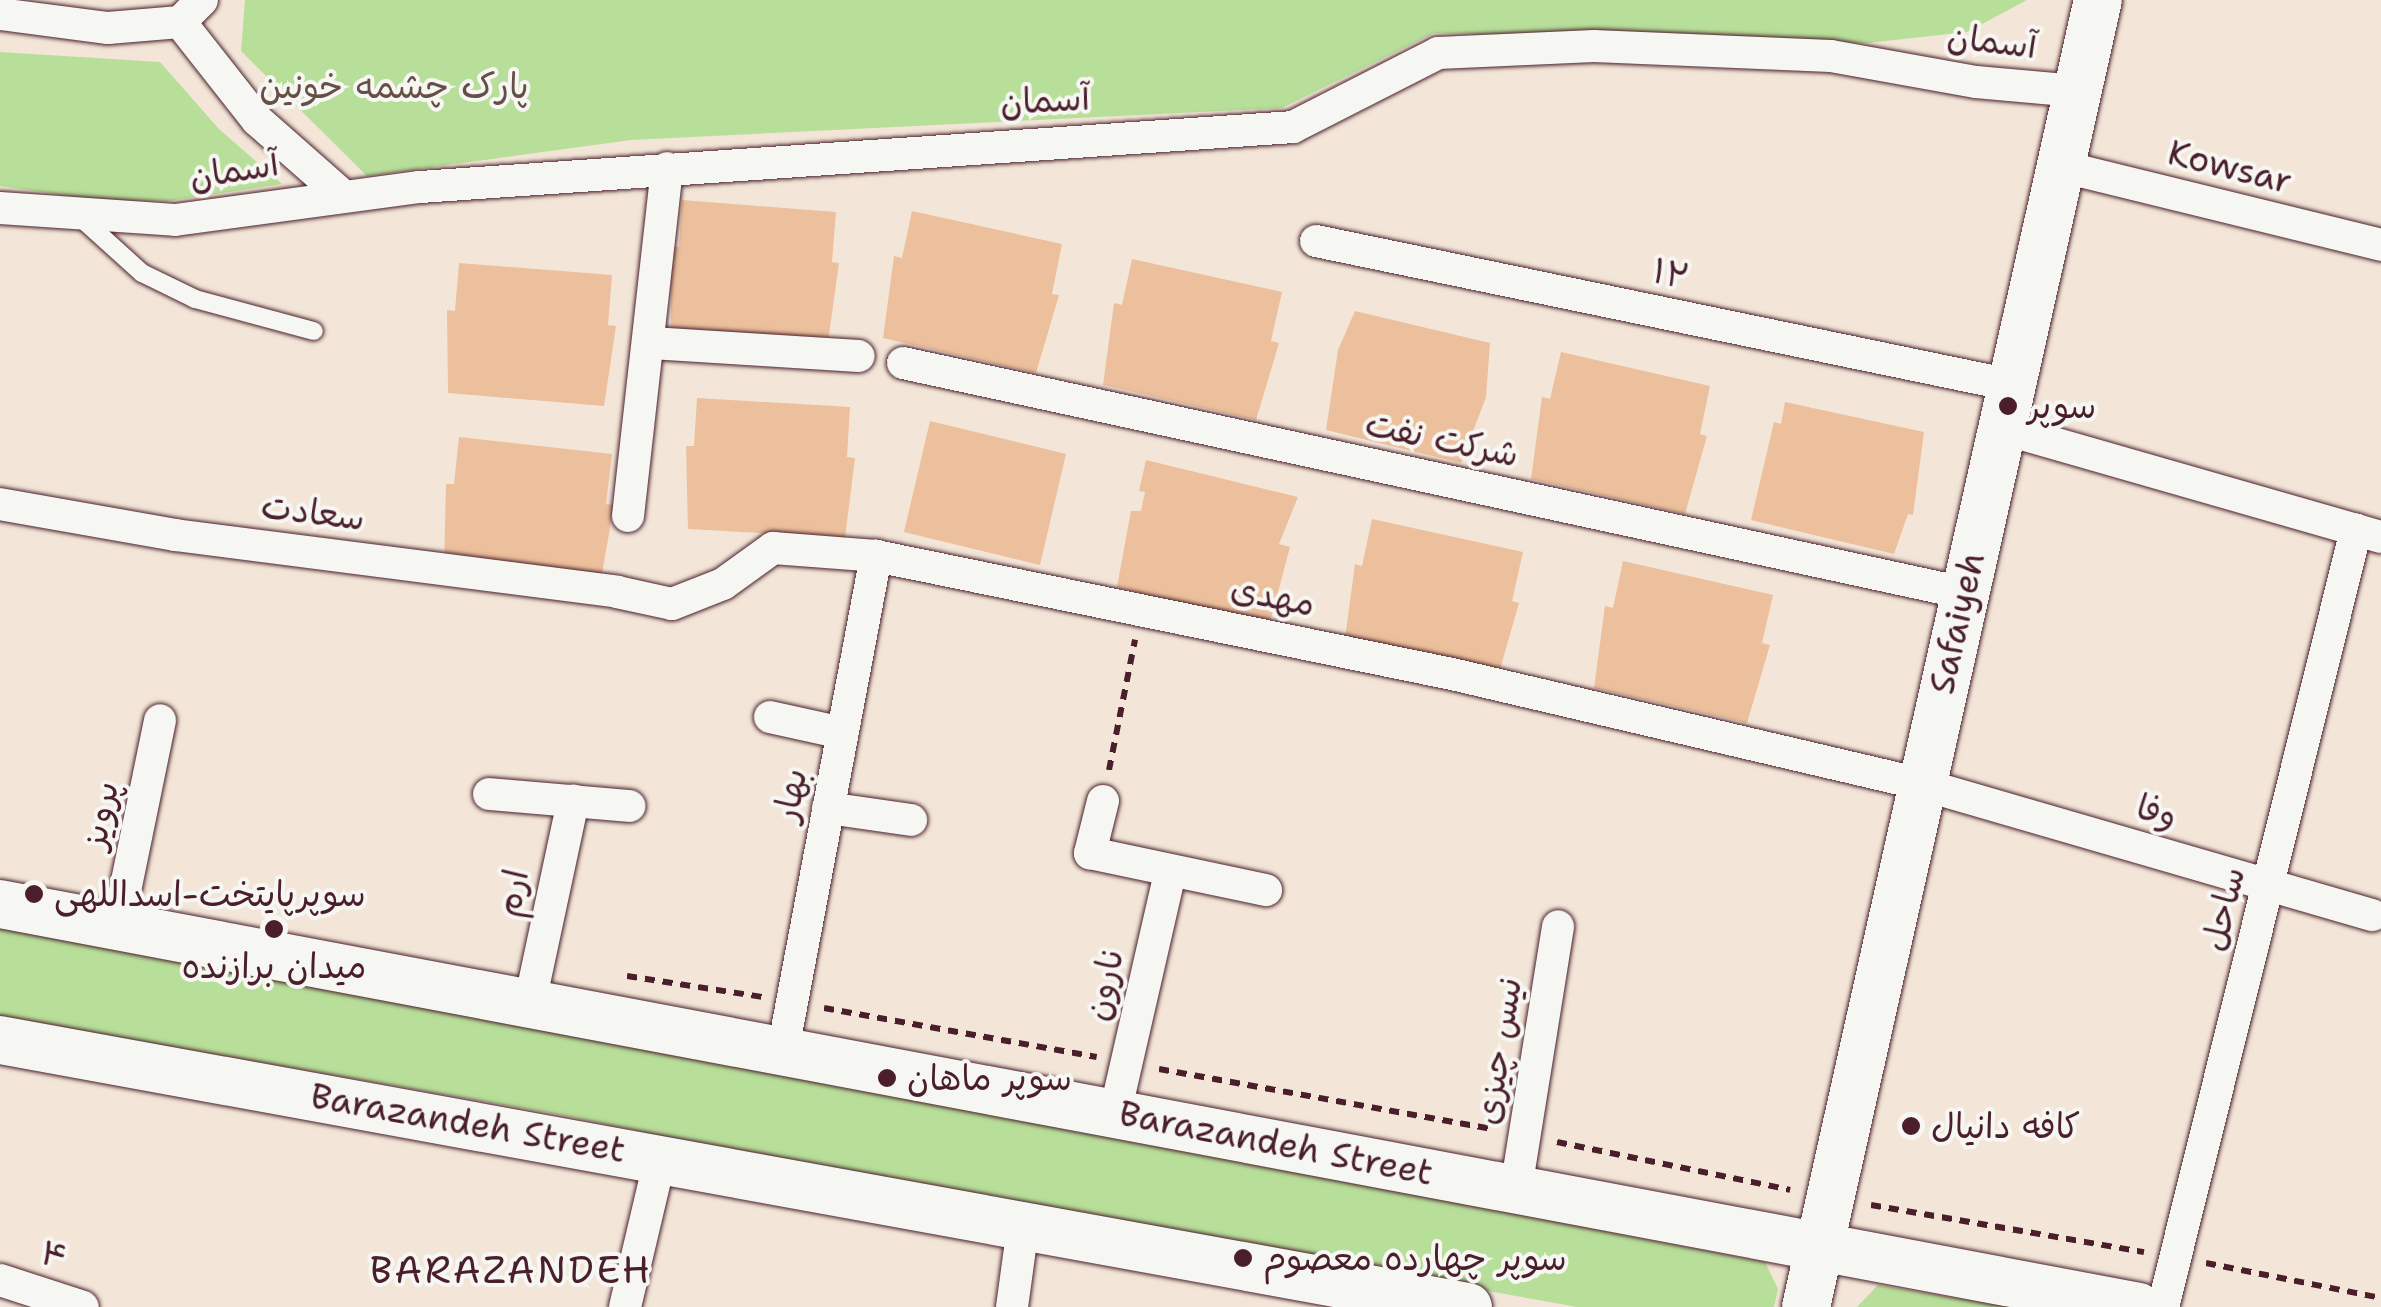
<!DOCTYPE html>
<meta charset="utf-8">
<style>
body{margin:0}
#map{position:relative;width:2381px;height:1307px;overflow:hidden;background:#f3e6d8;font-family:"Shantell Sans","Playpen Sans Arabic",sans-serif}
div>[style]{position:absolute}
.green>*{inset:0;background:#b8df9a}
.building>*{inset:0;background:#ecc09c}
.path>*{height:6px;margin-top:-3px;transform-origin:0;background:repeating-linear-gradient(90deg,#4a1f2b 0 10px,transparent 0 18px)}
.roads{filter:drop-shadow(0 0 2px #4a1f2b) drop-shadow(0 0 2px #4a1f2b)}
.lane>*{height:18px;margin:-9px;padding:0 9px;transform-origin:9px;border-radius:9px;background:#f6f6f2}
.street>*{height:32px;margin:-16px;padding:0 16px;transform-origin:16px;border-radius:16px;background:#f6f6f2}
.secondary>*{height:48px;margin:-24px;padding:0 24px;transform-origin:24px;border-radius:24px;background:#f6f6f2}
.dots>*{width:28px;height:28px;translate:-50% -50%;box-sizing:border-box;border:5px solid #f6f6f2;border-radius:50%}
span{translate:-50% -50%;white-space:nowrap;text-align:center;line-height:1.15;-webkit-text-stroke:8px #f6f6f2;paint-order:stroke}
.street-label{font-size:35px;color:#4a1f2b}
.park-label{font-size:35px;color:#664f47}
.poi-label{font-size:35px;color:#4a1f2b}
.left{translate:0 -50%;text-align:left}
.neighbourhood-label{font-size:38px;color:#4a1f2b;letter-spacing:2.5px}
</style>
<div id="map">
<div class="green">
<div style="clip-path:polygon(245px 0,2027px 0,1967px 32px,1867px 43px,1434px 33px,1282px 108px,631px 140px,367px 176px,241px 51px)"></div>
<div style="clip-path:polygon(0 52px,160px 62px,219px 129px,282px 184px,168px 201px,97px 200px,0 186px)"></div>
<div style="clip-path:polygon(0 922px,1765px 1262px,1778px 1289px,1774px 1307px,1577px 1307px,874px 1180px,556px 1114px,0 1017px)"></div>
<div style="clip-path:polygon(1878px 1285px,2009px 1307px,1857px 1307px)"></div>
</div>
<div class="building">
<div style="clip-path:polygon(682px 200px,836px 212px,832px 262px,839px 263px,828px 342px,671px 330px,671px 246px,679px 247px)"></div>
<div style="clip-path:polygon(912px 211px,1062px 244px,1052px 294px,1059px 295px,1036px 373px,883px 338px,894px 256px,902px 258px)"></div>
<div style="clip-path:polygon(1132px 259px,1282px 292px,1271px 341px,1279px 343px,1256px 420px,1103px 385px,1114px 303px,1122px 305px)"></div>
<div style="clip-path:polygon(459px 263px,612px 275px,608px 325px,616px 326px,604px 406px,448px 393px,447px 310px,455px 311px)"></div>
<div style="clip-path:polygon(1355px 311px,1490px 343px,1486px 397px,1461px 463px,1326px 430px,1338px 350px)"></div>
<div style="clip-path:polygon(1561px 352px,1710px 386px,1700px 434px,1707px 436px,1685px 514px,1531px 479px,1542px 397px,1550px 399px)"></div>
<div style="clip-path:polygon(697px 398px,850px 407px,847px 457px,855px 458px,845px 538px,688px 529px,686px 446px,694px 446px)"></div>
<div style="clip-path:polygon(1785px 402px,1924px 432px,1913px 515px,1908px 514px,1894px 554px,1751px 520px,1774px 422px,1781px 424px)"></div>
<div style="clip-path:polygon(930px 421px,1066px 454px,1040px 565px,904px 532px)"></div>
<div style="clip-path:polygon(459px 437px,612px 454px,606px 504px,614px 505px,600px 585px,444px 567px,446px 484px,454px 484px)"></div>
<div style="clip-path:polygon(1146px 460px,1298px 497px,1279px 544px,1290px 547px,1269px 626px,1117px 587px,1131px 511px,1141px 511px,1145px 492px,1139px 491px)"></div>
<div style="clip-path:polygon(1372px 519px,1523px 552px,1512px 601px,1519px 603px,1497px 680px,1344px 646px,1355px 564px,1362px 566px)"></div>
<div style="clip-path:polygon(1623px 561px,1773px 595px,1762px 643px,1770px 645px,1747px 723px,1594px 688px,1605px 606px,1613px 608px)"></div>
</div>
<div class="path">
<div style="left:1109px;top:770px;width:133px;rotate:-78.7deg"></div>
<div style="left:627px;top:976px;width:138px;rotate:8.8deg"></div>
<div style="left:824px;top:1008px;width:277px;rotate:10.2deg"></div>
<div style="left:1159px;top:1069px;width:337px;rotate:10.2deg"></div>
<div style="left:1557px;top:1142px;width:238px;rotate:11.6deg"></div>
<div style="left:1871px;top:1205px;width:277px;rotate:9.8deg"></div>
<div style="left:2206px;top:1263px;width:178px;rotate:11.3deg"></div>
</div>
<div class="roads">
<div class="lane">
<div style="left:80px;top:217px;width:84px;rotate:42.1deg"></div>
<div style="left:142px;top:273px;width:59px;rotate:26.1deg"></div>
<div style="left:195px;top:299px;width:123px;rotate:15.1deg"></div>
</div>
<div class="street">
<div style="left:0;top:14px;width:109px;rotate:7.4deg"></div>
<div style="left:108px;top:28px;width:72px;rotate:-4.8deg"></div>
<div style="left:180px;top:22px;width:125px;rotate:51.8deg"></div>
<div style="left:257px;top:120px;width:112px;rotate:41.4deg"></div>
<div style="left:180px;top:22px;width:31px;rotate:-45deg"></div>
<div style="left:2060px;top:166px;width:331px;rotate:13.8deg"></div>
<div style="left:0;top:208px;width:175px;rotate:3.9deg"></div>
<div style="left:175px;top:220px;width:247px;rotate:-7.7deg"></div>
<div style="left:420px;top:187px;width:875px;rotate:-3.93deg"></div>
<div style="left:1293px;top:127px;width:163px;rotate:-27deg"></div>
<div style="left:1438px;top:53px;width:156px;rotate:-2.6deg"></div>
<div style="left:1594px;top:46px;width:237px;rotate:2.4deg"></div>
<div style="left:1831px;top:56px;width:147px;rotate:10.2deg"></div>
<div style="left:1976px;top:82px;width:101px;rotate:5.1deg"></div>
<div style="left:1316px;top:241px;width:710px;rotate:11.71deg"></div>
<div style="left:651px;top:343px;width:208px;rotate:3.6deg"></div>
<div style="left:903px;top:363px;width:1086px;rotate:12.23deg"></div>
<div style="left:2001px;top:428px;width:395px;rotate:16deg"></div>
<div style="left:0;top:504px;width:178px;rotate:10deg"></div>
<div style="left:175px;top:535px;width:446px;rotate:7.3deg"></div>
<div style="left:617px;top:592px;width:56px;rotate:12.3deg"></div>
<div style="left:672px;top:604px;width:55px;rotate:-21.4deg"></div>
<div style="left:723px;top:584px;width:62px;rotate:-35.8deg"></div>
<div style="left:773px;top:548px;width:103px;rotate:4.4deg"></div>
<div style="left:876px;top:556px;width:588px;rotate:11.58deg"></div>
<div style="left:1452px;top:674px;width:482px;rotate:13.2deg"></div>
<div style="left:1921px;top:784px;width:470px;rotate:16.2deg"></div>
<div style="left:628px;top:516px;width:350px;rotate:-83.6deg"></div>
<div style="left:770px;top:717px;width:74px;rotate:12.5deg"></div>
<div style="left:489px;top:794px;width:141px;rotate:4.9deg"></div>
<div style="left:1103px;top:801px;width:54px;rotate:104deg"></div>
<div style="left:1090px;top:853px;width:180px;rotate:11.9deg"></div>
<div style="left:828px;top:808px;width:84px;rotate:8.2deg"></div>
<div style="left:118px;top:925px;width:209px;rotate:-78.4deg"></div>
<div style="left:530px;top:1002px;width:206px;rotate:-77.9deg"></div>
<div style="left:783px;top:1050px;width:503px;rotate:-79.34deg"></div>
<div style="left:1115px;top:1113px;width:246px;rotate:-77.1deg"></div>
<div style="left:1516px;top:1189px;width:266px;rotate:-80.9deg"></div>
<div style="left:0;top:1280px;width:87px;rotate:18deg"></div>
<div style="left:625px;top:1307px;width:152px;rotate:-76.7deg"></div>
<div style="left:1012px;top:1307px;width:81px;rotate:-82.2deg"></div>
<div style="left:2163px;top:1307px;width:801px;rotate:-76.05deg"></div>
</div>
<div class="secondary">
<div style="left:0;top:904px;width:2176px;rotate:10.67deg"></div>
<div style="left:0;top:1040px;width:1492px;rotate:10.31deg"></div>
<div style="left:1806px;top:1307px;width:1339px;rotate:-77.41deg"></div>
</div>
</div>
<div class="dots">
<div style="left:2008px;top:406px;background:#4a1f2b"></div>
<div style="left:34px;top:894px;background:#4a1f2b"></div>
<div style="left:274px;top:929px;background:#4a1f2b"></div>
<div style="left:887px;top:1078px;background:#4a1f2b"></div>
<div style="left:1911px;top:1126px;background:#4a1f2b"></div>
<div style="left:1243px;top:1258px;background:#4a1f2b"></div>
</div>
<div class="street-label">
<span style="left:1992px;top:41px;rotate:7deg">آسمان</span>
<span style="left:1045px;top:100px;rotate:-3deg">آسمان</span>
<span style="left:2230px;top:167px;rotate:14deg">Kowsar</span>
<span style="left:234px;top:170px;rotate:-9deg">آسمان</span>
<span style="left:1671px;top:274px;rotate:12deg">۱۲</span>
<span style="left:1442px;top:439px;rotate:12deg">شرکت نفت</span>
<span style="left:313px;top:512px;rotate:7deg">سعادت</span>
<span style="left:1273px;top:596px;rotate:12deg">مهدی</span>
<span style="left:1957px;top:623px;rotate:-77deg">Safaiyeh</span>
<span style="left:790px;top:795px;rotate:-79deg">بهار</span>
<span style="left:2157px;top:811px;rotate:16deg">وفا</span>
<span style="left:100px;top:815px;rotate:-78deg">پرویز</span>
<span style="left:512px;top:893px;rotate:-78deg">ارم</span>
<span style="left:2223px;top:909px;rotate:-76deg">ساحل</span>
<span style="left:1104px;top:984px;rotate:-77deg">نارون</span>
<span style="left:1498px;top:1051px;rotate:-81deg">نیس چیزی</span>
<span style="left:468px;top:1123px;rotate:10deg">Barazandeh Street</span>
<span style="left:1276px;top:1143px;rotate:11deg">Barazandeh Street</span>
<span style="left:54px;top:1255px;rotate:18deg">۴</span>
</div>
<div class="park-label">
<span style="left:394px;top:86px">پارک چشمه خونین</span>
</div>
<div class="poi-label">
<span class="left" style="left:2028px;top:406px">سوپر</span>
<span class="left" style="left:54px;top:894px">سوپرپایتخت-اسداللهی</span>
<span style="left:274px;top:966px">میدان برازنده</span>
<span class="left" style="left:907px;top:1078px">سوپر ماهان</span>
<span class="left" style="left:1931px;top:1126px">کافه دانیال</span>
<span class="left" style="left:1263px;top:1258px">سوپر چهارده معصوم</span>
</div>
<div class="neighbourhood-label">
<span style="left:511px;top:1270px">BARAZANDEH</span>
</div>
</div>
